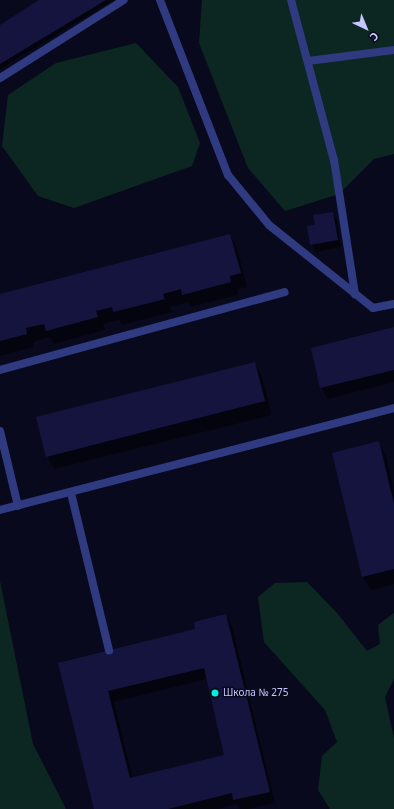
<!DOCTYPE html>
<meta charset="utf-8">
<style>
body{margin:0}
#map{position:relative;width:394px;height:809px;overflow:hidden;background:#09091d;font-family:"Noto Sans",sans-serif}
div>[style]{position:absolute}
.green>*{inset:0;background:#0c2721}
.shadow>*{inset:0;background:#0007}
.building>*{inset:0;background:#15143f}
.service>*{height:8px;margin:-4px;padding:0 4px;transform-origin:4px;border-radius:4px;background:#2f3a81}
.dots>*{width:11px;height:11px;translate:-50% -50%;box-sizing:border-box;border:2px solid #09091d;border-radius:50%}
span{translate:-50% -50%;white-space:nowrap;text-align:center;line-height:1.15;-webkit-text-stroke:3px #09091d;paint-order:stroke}
.poi-label{font-size:10px;color:#c5c8ff}
.left{translate:0 -50%;text-align:left}
.north{position:absolute;left:346px;top:8px;width:40px;height:40px;-webkit-text-stroke:3px #09091d;paint-order:stroke;rotate:136deg;font-size:11px;font-weight:700;line-height:16px;text-align:center;color:#c5c8ff}
.north::after{content:'';display:block;margin:auto;width:14px;height:18px;background:#c5c8ff;clip-path:polygon(50% 0,100% 100%,50% 72%,0 100%)}
</style>
<div id="map">
<div class="green">
<div style="clip-path:polygon(202px 0,394px 0,394px 154px,374px 159px,339px 194px,285px 211px,248px 168px,199px 43px)"></div>
<div style="clip-path:polygon(136px 43px,178px 87px,200px 143px,192px 166px,74px 208px,38px 196px,2px 146px,8px 95px,56px 63px)"></div>
<div style="clip-path:polygon(0 581px,33px 744px,66px 809px,0 809px)"></div>
<div style="clip-path:polygon(307px 582px,337px 613px,367px 651px,380px 644px,378px 625px,394px 613px,394px 679px,385px 697px,394px 738px,394px 809px,330px 809px,318px 790px,322px 756px,337px 742px,325px 710px,264px 642px,258px 597px,275px 583px)"></div>
</div>
<div class="shadow">
<div style="clip-path:polygon(41px 0,114px 0,0 69px,0 26px)"></div>
<div style="clip-path:polygon(332px 213px,337px 220px,341px 247px,316px 252px,311px 244px)"></div>
<div style="clip-path:polygon(230px 235px,237px 248px,247px 287px,237px 289px,238px 295px,191px 307px,188px 302px,170px 307px,172px 312px,122px 325px,119px 320px,103px 324px,105px 330px,54px 344px,50px 337px,33px 342px,34px 347px,0 356px,0 295px)"></div>
<div style="clip-path:polygon(394px 328px,394px 382px,328px 399px,321px 388px,312px 349px)"></div>
<div style="clip-path:polygon(254px 363px,262px 376px,272px 415px,54px 469px,47px 456px)"></div>
<div style="clip-path:polygon(378px 442px,386px 456px,394px 490px,394px 584px,371px 590px,363px 577px)"></div>
<div style="clip-path:polygon(evenodd,226px 615px,232px 626px,275px 803px,249px 809px,240px 809px,237px 804px,218px 809px,95px 809px,59px 664px,196px 630px,226px 615px,207px 679px,226px 756px,133px 779px,114px 702px,207px 679px)"></div>
</div>
<div class="building">
<div style="clip-path:polygon(39px 0,106px 0,0 64px,0 25px)"></div>
<div style="clip-path:polygon(333px 212px,338px 240px,310px 245px,307px 226px,315px 225px,313px 215px)"></div>
<div style="clip-path:polygon(230px 234px,241px 273px,230px 276px,231px 282px,182px 295px,181px 289px,163px 294px,165px 299px,113px 312px,112px 307px,96px 311px,98px 317px,46px 331px,44px 324px,26px 328px,27px 334px,0 341px,0 294px)"></div>
<div style="clip-path:polygon(394px 327px,394px 370px,320px 388px,311px 348px)"></div>
<div style="clip-path:polygon(255px 362px,265px 401px,46px 457px,36px 417px)"></div>
<div style="clip-path:polygon(379px 441px,394px 504px,394px 569px,362px 577px,332px 453px)"></div>
<div style="clip-path:polygon(evenodd,226px 614px,270px 792px,233px 800px,232px 793px,168px 809px,94px 809px,58px 663px,195px 629px,194px 622px,226px 614px,204px 668px,224px 755px,130px 778px,108px 691px,204px 668px)"></div>
</div>
<div class="service">
<div style="left:160px;top:0;width:188px;rotate:68.8deg"></div>
<div style="left:228px;top:175px;width:65px;rotate:50.6deg"></div>
<div style="left:269px;top:225px;width:133px;rotate:38.6deg"></div>
<div style="left:373px;top:308px;width:21px;rotate:-11deg"></div>
<div style="left:291px;top:0;width:166px;rotate:75deg"></div>
<div style="left:334px;top:160px;width:136px;rotate:81.1deg"></div>
<div style="left:308px;top:61px;width:87px;rotate:-7.3deg"></div>
<div style="left:0;top:78px;width:146px;rotate:-32.2deg"></div>
<div style="left:0;top:370px;width:295px;rotate:-15.3deg"></div>
<div style="left:0;top:431px;width:77px;rotate:76.5deg"></div>
<div style="left:71px;top:493px;width:162px;rotate:76.4deg"></div>
<div style="left:0;top:510px;width:407px;rotate:-14.5deg"></div>
</div>
<div class="dots">
<div style="left:215px;top:693px;background:#00f0df"></div>
</div>
<div class="poi-label">
<span class="left" style="left:223px;top:693px">Школа № 275</span>
</div>
<div class="north">С</div>
</div>
